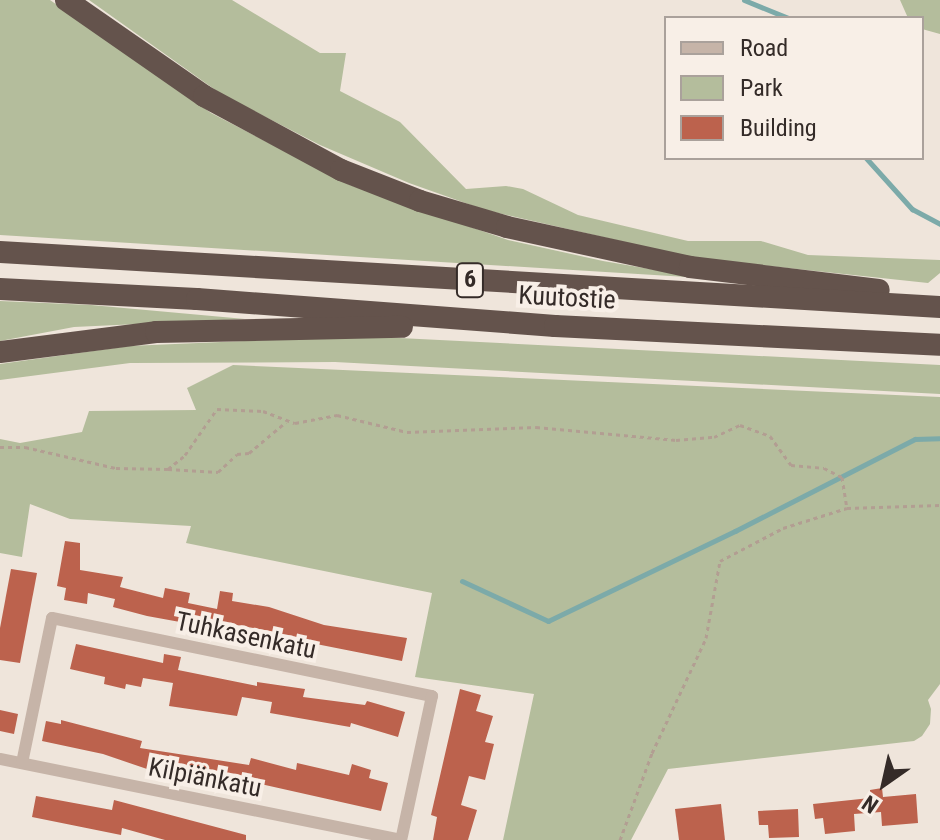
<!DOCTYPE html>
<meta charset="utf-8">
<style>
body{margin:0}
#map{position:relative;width:940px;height:840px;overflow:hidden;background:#efe5db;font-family:"Roboto Condensed",sans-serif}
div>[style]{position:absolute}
.green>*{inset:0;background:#b4bd9c}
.stream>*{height:5px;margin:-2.5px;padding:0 2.5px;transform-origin:2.5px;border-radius:2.5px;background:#7caaa9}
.building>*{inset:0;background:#bc624d}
.path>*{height:3px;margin-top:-1.5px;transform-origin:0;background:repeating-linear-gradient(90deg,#b29e92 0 4px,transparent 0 8px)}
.minor>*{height:12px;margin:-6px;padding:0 6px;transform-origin:6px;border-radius:6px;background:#c6b4a8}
.trunk>*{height:22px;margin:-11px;padding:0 11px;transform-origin:11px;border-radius:11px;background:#64534c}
span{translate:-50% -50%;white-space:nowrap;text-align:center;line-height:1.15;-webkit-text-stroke:8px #f8efe7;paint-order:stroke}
.shield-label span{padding:2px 6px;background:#f8efe7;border:2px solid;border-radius:6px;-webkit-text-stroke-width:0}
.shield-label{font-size:24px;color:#342b28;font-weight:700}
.street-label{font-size:26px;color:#342b28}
.legend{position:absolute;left:664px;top:16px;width:260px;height:144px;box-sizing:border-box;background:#f8efe7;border:2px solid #aaa19b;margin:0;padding:10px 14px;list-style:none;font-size:24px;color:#342b28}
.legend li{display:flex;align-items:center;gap:16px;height:40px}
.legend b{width:40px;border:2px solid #aaa19b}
.north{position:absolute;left:844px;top:744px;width:80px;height:80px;-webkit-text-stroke:6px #f8efe7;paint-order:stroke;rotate:214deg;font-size:22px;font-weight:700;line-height:32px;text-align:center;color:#342b28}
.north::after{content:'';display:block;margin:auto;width:28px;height:36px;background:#342b28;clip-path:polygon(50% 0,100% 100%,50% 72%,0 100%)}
</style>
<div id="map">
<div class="green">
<div style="clip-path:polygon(0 0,50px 0,211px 113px,350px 185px,508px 240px,603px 261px,703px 278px,0 235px)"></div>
<div style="clip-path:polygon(89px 0,232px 0,320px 53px,346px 53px,340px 91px,400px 122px,466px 189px,506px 186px,523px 189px,578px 215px,688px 241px,761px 241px,808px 255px,940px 260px,940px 273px,928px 283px,694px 258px,485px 210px,409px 183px,320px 145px,221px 94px)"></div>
<div style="clip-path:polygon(900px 0,940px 0,940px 34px,922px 29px,922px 18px,908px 18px)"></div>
<div style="clip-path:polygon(0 301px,91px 305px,245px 319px,74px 327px,0 341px)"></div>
<div style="clip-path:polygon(359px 336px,940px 365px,940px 394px,335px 362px,130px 363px,0 380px,0 364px,129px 346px)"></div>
<div style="clip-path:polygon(233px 365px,940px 397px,940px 684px,928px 700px,931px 709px,930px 724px,922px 736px,914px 741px,668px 769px,631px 840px,503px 840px,534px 694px,415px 677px,432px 593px,186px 543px,191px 526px,70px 519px,30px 504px,22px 557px,0 553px,0 439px,20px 443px,82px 432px,89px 411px,196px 410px,187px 388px)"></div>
</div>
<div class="stream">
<div style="left:744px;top:0;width:48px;rotate:22.2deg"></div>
<div style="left:866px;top:158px;width:69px;rotate:48deg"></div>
<div style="left:912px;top:209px;width:32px;rotate:28deg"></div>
<div style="left:462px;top:581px;width:95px;rotate:24.9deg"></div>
<div style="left:548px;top:621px;width:208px;rotate:-25.7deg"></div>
<div style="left:735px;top:531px;width:202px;rotate:-27.1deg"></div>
<div style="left:915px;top:439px;width:25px;rotate:-2deg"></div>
</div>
<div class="building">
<div style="clip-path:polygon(65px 541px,80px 543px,80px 570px,123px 577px,120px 587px,163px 598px,165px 588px,190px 593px,188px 603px,217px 609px,220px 591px,233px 593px,232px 601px,269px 607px,324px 625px,407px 638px,402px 661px,306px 642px,305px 645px,274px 637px,275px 632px,204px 619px,202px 626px,147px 616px,113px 607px,115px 599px,88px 593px,87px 604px,64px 600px,66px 588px,57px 586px)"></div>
<div style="clip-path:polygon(11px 569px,37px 573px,20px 663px,0 660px,0 628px)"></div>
<div style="clip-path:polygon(76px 644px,163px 663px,164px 654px,181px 657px,178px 670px,257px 686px,257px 682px,305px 689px,303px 697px,365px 705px,367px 701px,405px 712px,398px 737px,351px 723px,350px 727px,270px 713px,272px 702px,242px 697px,237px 716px,169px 706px,173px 683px,143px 678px,141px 687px,126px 684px,125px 689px,104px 684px,105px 677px,70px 669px)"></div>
<div style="clip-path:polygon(460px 689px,481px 695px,476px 711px,493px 716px,485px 742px,494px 744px,485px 780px,469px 776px,461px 805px,477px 810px,468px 840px,433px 840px,437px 817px,431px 815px)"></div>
<div style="clip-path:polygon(0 710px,18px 714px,14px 734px,0 731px)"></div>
<div style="clip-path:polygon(61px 720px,142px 741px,140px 748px,249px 765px,251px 758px,296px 770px,297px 763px,349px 775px,352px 764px,371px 770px,369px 778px,388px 783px,381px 811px,225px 776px,224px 784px,195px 780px,196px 777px,147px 769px,103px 754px,42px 741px,46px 721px,61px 724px)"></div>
<div style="clip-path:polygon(882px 788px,883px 797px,916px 794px,918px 823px,882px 826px,881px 812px,854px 814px,855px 831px,825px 834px,823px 818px,815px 819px,813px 804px,870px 798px,870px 790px)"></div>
<div style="clip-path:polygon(36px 796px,112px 810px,114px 800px,246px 835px,246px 840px,165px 840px,122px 828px,121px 835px,32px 817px)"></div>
<div style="clip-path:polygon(721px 804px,725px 840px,679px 840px,675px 809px)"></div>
<div style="clip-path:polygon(798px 809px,799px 837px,769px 838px,768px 825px,759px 825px,758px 811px)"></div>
</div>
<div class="path">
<div style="left:0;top:447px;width:25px"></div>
<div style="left:25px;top:447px;width:93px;rotate:13deg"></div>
<div style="left:116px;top:468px;width:52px;rotate:1.1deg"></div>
<div style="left:168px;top:469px;width:22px;rotate:-39deg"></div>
<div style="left:185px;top:455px;width:56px;rotate:-55.2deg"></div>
<div style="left:217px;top:409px;width:46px;rotate:2.5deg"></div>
<div style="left:263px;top:411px;width:34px;rotate:21deg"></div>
<div style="left:295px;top:423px;width:43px;rotate:-10.8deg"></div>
<div style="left:337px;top:415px;width:72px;rotate:13.7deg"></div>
<div style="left:407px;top:432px;width:129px;rotate:-2.2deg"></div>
<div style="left:536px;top:427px;width:141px;rotate:5.3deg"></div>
<div style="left:676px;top:440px;width:38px;rotate:-5deg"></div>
<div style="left:714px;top:437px;width:29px;rotate:-25deg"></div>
<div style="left:740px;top:425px;width:32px;rotate:20deg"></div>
<div style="left:770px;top:436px;width:36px;rotate:54deg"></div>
<div style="left:791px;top:465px;width:33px;rotate:5deg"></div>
<div style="left:824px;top:468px;width:20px;rotate:27deg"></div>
<div style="left:842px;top:477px;width:31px;rotate:81deg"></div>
<div style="left:847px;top:508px;width:93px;rotate:-1.8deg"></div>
<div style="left:168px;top:469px;width:50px;rotate:3.4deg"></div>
<div style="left:218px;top:472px;width:26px;rotate:-43deg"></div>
<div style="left:237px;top:454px;width:12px;rotate:-5deg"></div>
<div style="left:249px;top:453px;width:48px;rotate:-40deg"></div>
<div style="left:620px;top:840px;width:93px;rotate:-69.8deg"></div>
<div style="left:652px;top:753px;width:127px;rotate:-64.8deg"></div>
<div style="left:706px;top:638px;width:78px;rotate:-79.7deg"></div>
<div style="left:720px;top:561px;width:71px;rotate:-27.6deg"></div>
<div style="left:783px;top:528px;width:67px;rotate:-17.4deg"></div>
</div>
<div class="minor">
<div style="left:0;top:759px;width:408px;rotate:11.4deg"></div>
<div style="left:22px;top:763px;width:148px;rotate:-78.3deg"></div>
<div style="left:52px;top:618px;width:388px;rotate:11.6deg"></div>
<div style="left:432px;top:696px;width:147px;rotate:102.1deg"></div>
</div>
<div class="trunk">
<div style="left:66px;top:0;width:168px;rotate:34.8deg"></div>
<div style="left:204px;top:96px;width:156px;rotate:28.4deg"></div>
<div style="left:341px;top:170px;width:85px;rotate:21.4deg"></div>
<div style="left:420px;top:201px;width:91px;rotate:16.6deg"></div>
<div style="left:507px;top:227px;width:187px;rotate:12.3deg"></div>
<div style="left:690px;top:267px;width:190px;rotate:6.9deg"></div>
<div style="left:0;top:252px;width:942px;rotate:3.35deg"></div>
<div style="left:0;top:289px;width:197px;rotate:2.9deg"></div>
<div style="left:197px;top:299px;width:359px;rotate:4.3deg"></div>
<div style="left:555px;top:326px;width:385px;rotate:2.8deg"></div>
<div style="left:0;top:352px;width:157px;rotate:-7.3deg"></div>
<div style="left:156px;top:332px;width:246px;rotate:-1.2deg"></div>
</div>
<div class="shield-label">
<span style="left:470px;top:280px">6</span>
</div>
<div class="street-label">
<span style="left:567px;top:298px;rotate:3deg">Kuutostie</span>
<span style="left:246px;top:636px;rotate:12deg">Tuhkasenkatu</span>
<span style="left:205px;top:778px;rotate:11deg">Kilpiänkatu</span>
</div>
<ul class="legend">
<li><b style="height:10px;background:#c6b4a8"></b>Road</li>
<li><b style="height:22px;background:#b4bd9c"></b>Park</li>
<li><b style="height:22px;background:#bc624d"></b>Building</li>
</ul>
<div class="north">N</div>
</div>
